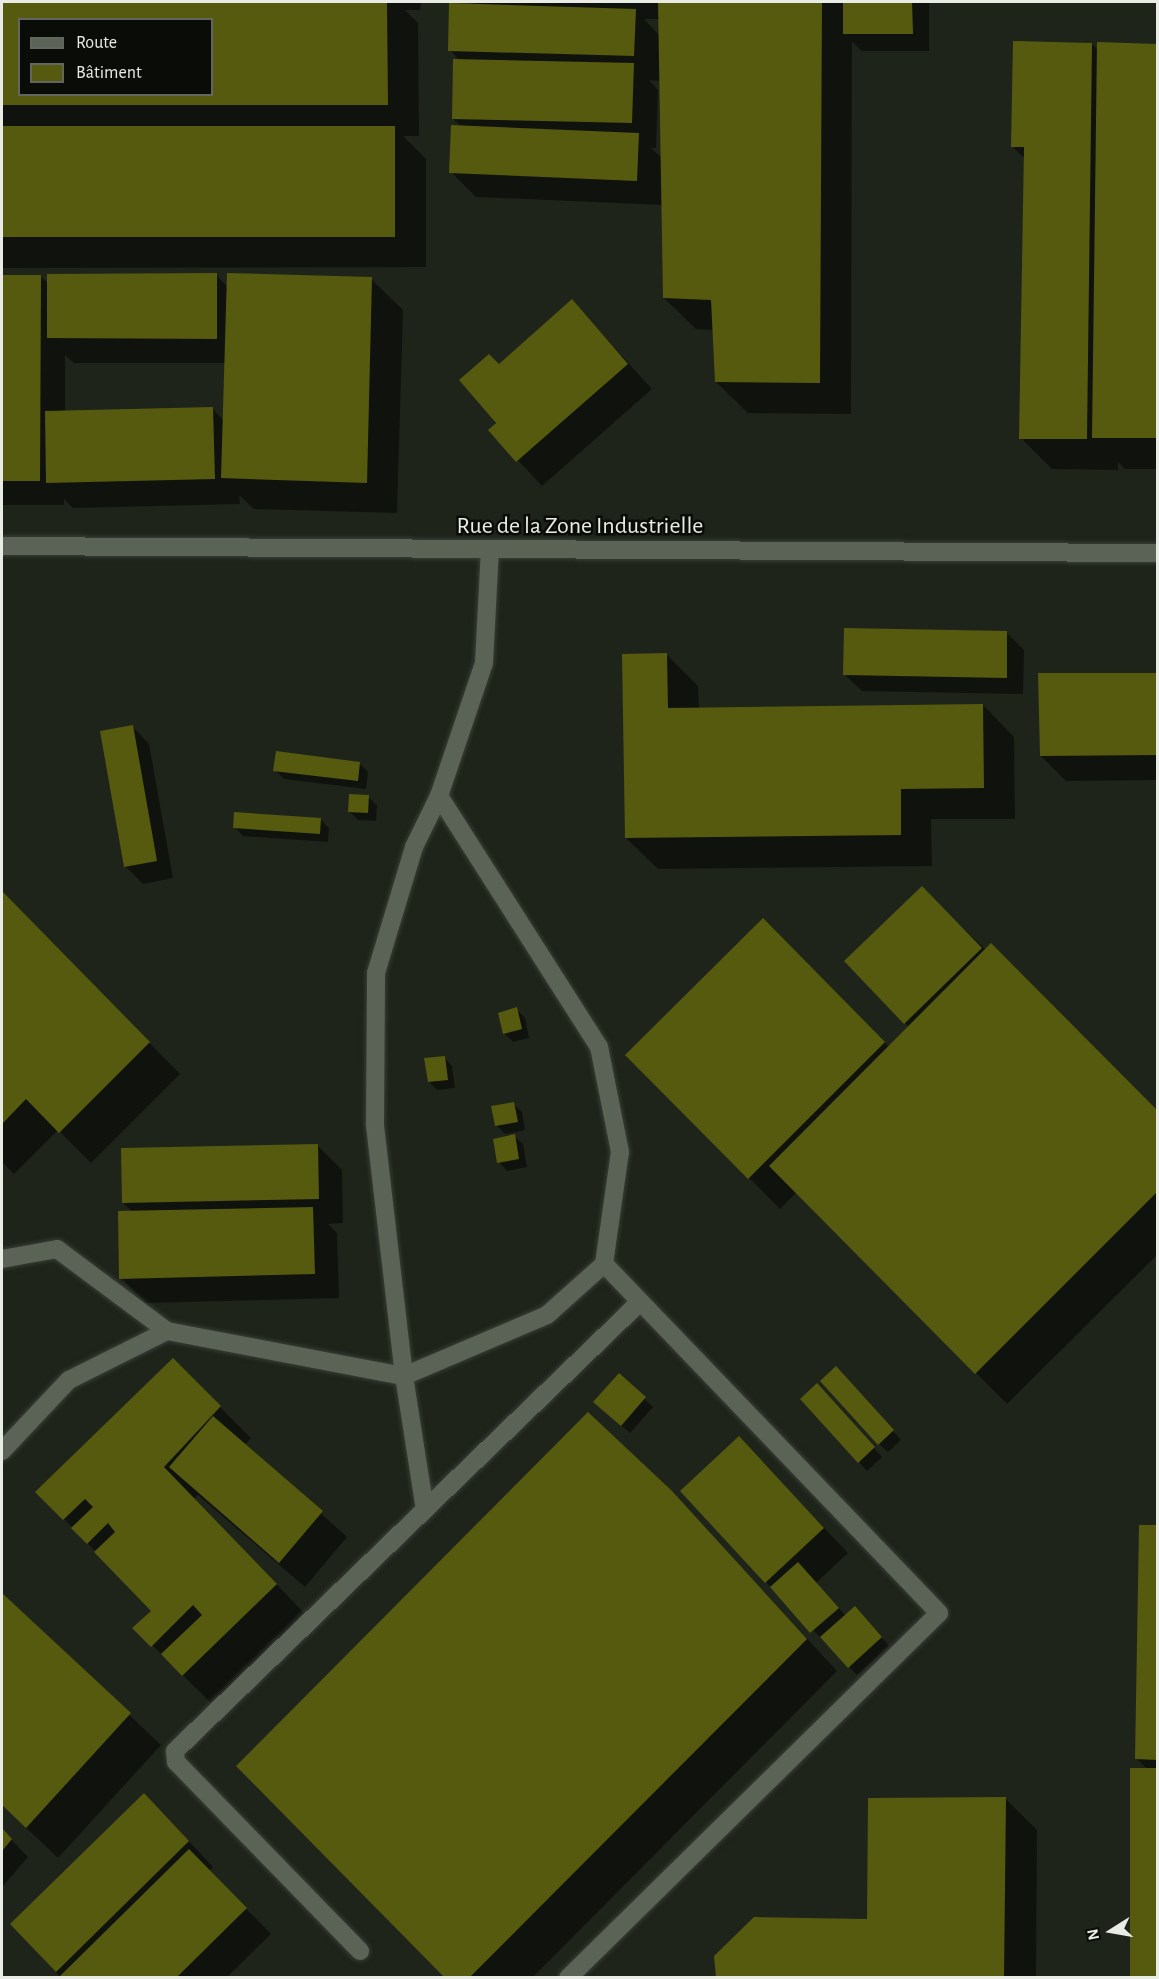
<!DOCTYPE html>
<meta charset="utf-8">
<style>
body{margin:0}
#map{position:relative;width:1159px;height:1979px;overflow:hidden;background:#1e241a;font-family:"Alegreya Sans",sans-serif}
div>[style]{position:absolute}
.shadow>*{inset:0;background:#0007}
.building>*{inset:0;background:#565a0e}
.roads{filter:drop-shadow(0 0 2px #393e36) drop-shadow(0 0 2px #393e36)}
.service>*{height:18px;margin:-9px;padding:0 9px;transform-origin:9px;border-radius:9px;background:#5b6256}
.minor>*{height:18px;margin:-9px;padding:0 9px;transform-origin:9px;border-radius:9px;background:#5b6256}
span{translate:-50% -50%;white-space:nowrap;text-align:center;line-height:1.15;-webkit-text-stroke:5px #0a0c08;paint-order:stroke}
.street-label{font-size:24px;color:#e8ece5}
.frame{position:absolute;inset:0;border:3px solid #e8ece5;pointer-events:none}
.legend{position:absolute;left:18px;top:18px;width:195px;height:78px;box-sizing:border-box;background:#0a0c08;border:2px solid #636660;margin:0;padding:8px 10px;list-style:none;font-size:18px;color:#e8ece5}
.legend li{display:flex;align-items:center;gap:12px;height:30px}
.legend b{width:30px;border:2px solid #636660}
.north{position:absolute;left:1081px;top:1901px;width:60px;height:60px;-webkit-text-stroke:4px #0a0c08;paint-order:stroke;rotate:259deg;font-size:16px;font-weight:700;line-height:24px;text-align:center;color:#e8ece5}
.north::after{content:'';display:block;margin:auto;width:21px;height:27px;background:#e8ece5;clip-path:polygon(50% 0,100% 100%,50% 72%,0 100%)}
</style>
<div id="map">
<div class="shadow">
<div style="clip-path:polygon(evenodd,2px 2px,421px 2px,420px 10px,405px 10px,418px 23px,419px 136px,403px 136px,426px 159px,426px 267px,2px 268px,2px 2px,20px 20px,212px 20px,212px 94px,20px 94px,20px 20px)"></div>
<div style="clip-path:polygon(evenodd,471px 2px,929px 2px,929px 51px,862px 51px,852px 42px,851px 414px,748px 413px,716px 382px,714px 330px,696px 329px,664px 298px,663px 205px,476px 197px,451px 172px,462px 127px,453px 119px,460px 61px,450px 50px,476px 6px,471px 2px,644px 19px,660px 19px,660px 36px,644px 19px,471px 2px,649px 80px,661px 81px,662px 158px,651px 148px,656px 148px,658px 90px,649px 80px)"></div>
<div style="clip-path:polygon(1092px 44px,1099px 51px,1158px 45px,1158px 469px,1125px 469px,1118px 462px,1118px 470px,1052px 469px,1021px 438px,1025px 159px,1013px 147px)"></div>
<div style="clip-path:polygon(evenodd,216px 275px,228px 287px,371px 279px,403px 310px,397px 513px,254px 509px,239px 495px,240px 504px,73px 508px,64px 499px,64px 505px,2px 505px,2px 276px,41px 277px,49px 284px,216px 275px,65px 355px,74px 363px,226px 363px,224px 421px,213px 409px,65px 412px,65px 355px)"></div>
<div style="clip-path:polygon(572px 301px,652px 389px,542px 486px,490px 430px)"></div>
<div style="clip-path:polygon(1007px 633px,1024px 650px,1023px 694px,862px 691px,844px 674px)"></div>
<div style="clip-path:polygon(667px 655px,698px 686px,699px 709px,983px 705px,1014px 737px,1015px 819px,931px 819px,932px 866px,658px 869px,626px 838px)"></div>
<div style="clip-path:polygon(1158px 675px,1158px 780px,1066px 781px,1041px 756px)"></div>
<div style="clip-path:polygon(132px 726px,149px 744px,173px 878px,143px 884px,125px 866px)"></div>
<div style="clip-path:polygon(359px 763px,368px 772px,366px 789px,284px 779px,275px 770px)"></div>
<div style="clip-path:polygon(368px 797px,377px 805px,376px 821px,358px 820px,350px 812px)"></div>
<div style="clip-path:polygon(321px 820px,329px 828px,328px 842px,243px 836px,235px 827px)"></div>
<div style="clip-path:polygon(2px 893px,180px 1074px,91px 1163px,58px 1130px,14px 1174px,2px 1162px)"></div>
<div style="clip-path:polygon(947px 913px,1158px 1113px,1158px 1254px,1007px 1404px,797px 1192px,780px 1209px,628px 1055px,763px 920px,889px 1047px,909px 1027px,847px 962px)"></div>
<div style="clip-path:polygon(516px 1009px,525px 1018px,529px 1038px,513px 1042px,505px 1034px,500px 1014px)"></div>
<div style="clip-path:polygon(444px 1057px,452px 1066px,455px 1088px,437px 1090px,429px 1082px)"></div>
<div style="clip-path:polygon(513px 1104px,522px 1112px,525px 1130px,505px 1134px,497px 1126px)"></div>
<div style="clip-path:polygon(514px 1136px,523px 1144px,527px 1167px,507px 1171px,499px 1162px)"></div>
<div style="clip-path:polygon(317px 1145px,342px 1170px,343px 1223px,328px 1224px,337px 1233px,339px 1298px,146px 1303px,121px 1278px,133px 1212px,123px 1203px)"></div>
<div style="clip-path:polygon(173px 1360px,251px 1438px,245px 1445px,347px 1537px,305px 1587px,198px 1495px,194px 1499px,307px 1616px,214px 1706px,135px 1628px,153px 1611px,38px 1492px)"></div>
<div style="clip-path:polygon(619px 1375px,653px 1407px,630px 1433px,604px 1410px)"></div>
<div style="clip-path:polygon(845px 1377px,901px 1440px,888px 1452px,879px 1444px)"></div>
<div style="clip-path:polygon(826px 1393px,882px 1457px,867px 1471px,802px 1399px)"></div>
<div style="clip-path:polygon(739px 1438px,848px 1553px,816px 1583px,846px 1616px,863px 1616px,889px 1646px,857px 1675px,766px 1582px)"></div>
<div style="clip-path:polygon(671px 1492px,837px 1671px,532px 1978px,447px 1978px)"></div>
<div style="clip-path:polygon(1158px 1527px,1158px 1978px,1148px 1770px,1137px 1759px)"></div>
<div style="clip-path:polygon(2px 1595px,161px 1745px,58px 1858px,2px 1805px)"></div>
<div style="clip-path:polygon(1006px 1799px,1037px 1830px,1036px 1978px,718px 1978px,869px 1920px)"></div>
<div style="clip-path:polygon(169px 1820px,213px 1867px,209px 1871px,271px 1934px,226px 1978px,61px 1978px,12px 1924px)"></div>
<div style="clip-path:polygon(2px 1830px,28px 1857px,2px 1887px)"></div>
</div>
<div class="building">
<div style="clip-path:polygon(evenodd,2px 2px,387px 2px,388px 105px,2px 105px,2px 2px,20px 20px,212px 20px,212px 94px,20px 94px,20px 20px)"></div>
<div style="clip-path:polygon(658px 2px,822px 2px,820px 383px,715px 382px,711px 300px,663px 298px)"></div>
<div style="clip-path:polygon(843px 2px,912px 2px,913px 34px,843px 34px)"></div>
<div style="clip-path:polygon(449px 3px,636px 9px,634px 56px,448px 51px)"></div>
<div style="clip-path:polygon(1013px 41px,1092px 43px,1087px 439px,1019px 439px,1024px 147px,1011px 147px)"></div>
<div style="clip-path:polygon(1097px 42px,1158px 44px,1158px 438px,1092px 438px)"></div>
<div style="clip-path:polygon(453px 59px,634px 63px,632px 123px,452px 119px)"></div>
<div style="clip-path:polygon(451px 125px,639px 133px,637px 181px,449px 173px)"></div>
<div style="clip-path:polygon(2px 126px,395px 126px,395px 237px,2px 237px)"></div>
<div style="clip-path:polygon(217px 273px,217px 339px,47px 338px,47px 274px)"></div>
<div style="clip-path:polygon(227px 273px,372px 277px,367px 483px,221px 478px)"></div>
<div style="clip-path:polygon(2px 275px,41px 275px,40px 481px,2px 481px)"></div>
<div style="clip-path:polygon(572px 299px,628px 364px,516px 462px,488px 430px,496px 423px,459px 380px,489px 354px,499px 364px)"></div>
<div style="clip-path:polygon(213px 407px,215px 479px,46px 483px,45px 411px)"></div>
<div style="clip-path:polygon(844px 628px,1007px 631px,1007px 678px,843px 675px)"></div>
<div style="clip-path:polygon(667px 653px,668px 708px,983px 704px,984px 788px,901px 789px,901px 835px,625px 838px,622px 654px)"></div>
<div style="clip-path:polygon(1038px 673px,1158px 673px,1158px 755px,1040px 756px)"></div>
<div style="clip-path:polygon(133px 725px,157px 861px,124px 867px,100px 731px)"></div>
<div style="clip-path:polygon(276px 751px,360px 762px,358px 781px,273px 771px)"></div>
<div style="clip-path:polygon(349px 794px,369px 795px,368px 813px,348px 812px)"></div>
<div style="clip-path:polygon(234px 812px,321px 818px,320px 834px,233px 828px)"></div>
<div style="clip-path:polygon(922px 886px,982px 948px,904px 1024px,844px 961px)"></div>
<div style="clip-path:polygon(2px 891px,150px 1042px,59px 1133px,26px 1099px,2px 1124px)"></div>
<div style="clip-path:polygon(763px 918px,885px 1042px,748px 1179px,625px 1055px)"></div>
<div style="clip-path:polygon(991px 943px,1158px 1111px,1158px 1191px,975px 1374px,769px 1166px)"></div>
<div style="clip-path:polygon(517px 1007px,522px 1029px,503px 1034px,498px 1013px)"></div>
<div style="clip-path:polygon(445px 1056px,448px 1080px,428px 1082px,424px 1058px)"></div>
<div style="clip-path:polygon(514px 1102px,518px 1122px,495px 1126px,491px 1106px)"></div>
<div style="clip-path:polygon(515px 1134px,519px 1159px,497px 1163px,493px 1139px)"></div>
<div style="clip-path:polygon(318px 1144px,319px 1199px,122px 1203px,121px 1148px)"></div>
<div style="clip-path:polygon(313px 1207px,315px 1274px,119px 1279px,118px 1211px)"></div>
<div style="clip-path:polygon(173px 1358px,221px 1406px,164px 1467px,277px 1584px,182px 1676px,161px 1654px,202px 1615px,193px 1605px,151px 1647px,132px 1628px,151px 1611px,94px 1552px,115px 1532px,108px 1523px,87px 1544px,71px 1528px,93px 1507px,85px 1499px,63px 1520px,35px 1492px)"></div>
<div style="clip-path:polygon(836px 1366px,894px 1430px,878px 1445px,820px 1381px)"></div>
<div style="clip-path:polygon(619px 1373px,646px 1397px,621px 1426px,593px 1402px)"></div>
<div style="clip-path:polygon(817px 1383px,875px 1447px,858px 1463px,800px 1399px)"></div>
<div style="clip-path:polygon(588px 1412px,672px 1491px,807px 1639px,469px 1978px,445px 1978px,236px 1766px)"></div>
<div style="clip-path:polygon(213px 1416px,323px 1511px,279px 1563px,169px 1467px)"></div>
<div style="clip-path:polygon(739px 1436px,824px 1528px,765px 1583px,680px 1491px)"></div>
<div style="clip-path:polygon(1139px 1525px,1158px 1525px,1158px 1760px,1135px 1759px)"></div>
<div style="clip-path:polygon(798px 1562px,839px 1608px,810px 1633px,770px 1587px)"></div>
<div style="clip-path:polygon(2px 1593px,131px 1713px,26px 1828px,2px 1805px)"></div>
<div style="clip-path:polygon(855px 1606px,882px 1637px,848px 1668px,820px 1637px)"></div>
<div style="clip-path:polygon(1130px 1768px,1158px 1768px,1158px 1978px,1130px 1978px)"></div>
<div style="clip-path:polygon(144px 1793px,189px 1841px,56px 1972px,10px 1924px)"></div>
<div style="clip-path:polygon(1006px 1797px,1004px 1978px,716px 1978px,714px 1956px,754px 1917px,867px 1919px,868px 1798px)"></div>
<div style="clip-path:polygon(2px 1828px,12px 1839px,2px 1851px)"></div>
<div style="clip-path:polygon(189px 1849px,247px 1908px,176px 1978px,58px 1978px)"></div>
</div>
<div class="roads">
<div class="service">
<div style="left:2px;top:1259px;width:56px;rotate:-10.3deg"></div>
<div style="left:57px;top:1249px;width:137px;rotate:36.7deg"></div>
<div style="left:2px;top:1451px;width:98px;rotate:-46.7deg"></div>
<div style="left:69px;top:1380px;width:110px;rotate:-26.6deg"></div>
<div style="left:167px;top:1331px;width:241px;rotate:10.8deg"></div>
<div style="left:404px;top:1376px;width:155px;rotate:-23.1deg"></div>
<div style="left:547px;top:1315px;width:76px;rotate:-41.8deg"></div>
<div style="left:604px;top:1264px;width:113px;rotate:-81.9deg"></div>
<div style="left:620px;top:1152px;width:107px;rotate:-101.3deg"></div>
<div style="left:599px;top:1047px;width:298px;rotate:-122.5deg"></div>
<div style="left:425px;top:1510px;width:136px;rotate:-98.9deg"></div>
<div style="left:404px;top:1376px;width:254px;rotate:-96.6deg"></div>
<div style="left:375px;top:1124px;width:151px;rotate:-89.6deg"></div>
<div style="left:376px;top:973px;width:132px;rotate:-73.2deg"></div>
<div style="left:414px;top:847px;width:57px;rotate:-63.9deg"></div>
<div style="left:439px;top:796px;width:140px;rotate:-71.3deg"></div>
<div style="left:484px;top:663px;width:113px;rotate:-87deg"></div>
<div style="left:360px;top:1951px;width:264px;rotate:-134.2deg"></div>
<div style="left:176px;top:1762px;width:11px;rotate:-95deg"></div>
<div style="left:175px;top:1751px;width:646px;rotate:-44deg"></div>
<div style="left:568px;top:1978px;width:520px;rotate:-44.53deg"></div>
<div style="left:939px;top:1613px;width:484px;rotate:-133.8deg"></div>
</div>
<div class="minor">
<div style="left:2px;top:546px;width:1156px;rotate:0.35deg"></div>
</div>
</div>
<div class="street-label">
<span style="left:580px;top:527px">Rue de la Zone Industrielle</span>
</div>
<div class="frame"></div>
<ul class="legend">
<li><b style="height:8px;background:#5b6256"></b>Route</li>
<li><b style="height:16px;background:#565a0e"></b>Bâtiment</li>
</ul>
<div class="north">N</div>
</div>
